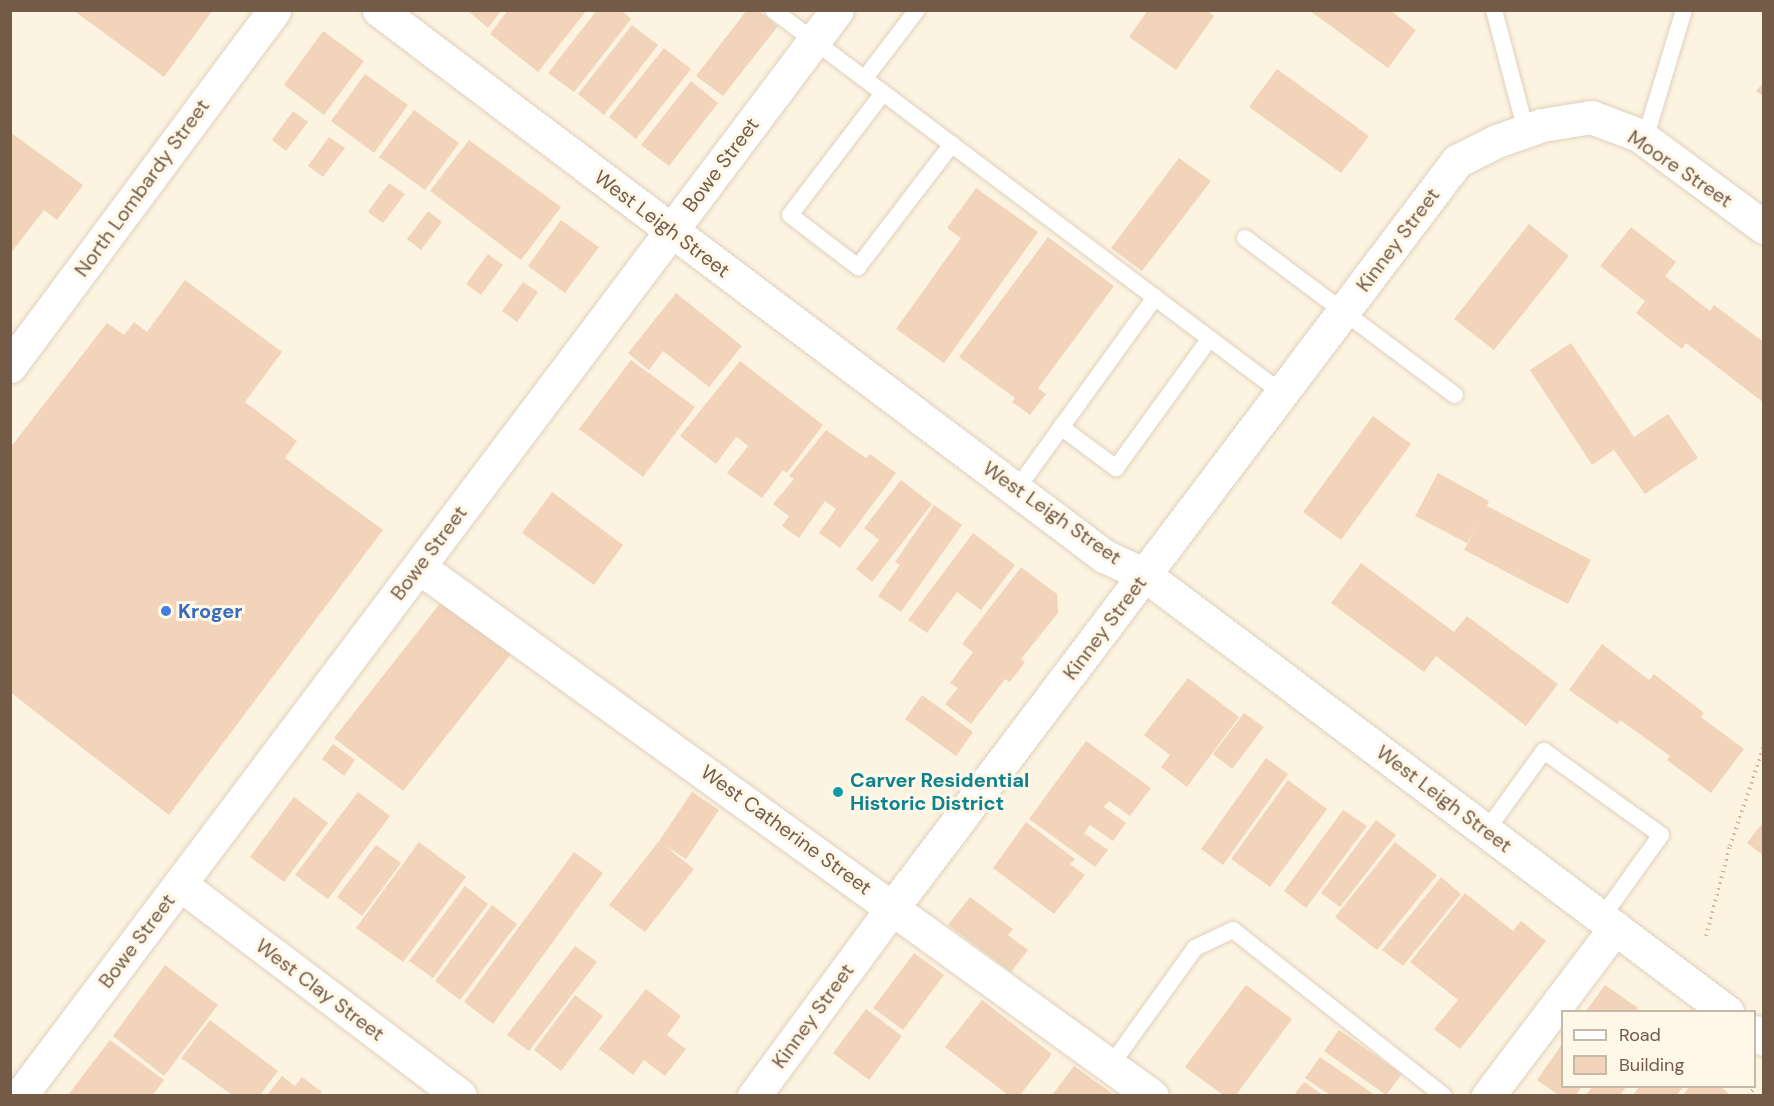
<!DOCTYPE html>
<style>
body{margin:0}
#map{position:relative;width:1774px;height:1106px;overflow:hidden;background:#fcf4e1;font-family:"DM Sans",sans-serif}
div>[style]{position:absolute}
.building>*{inset:0;background:#f1d4b9}
.path>*{height:4px;margin-top:-2px;transform-origin:0;background:repeating-linear-gradient(90deg,#d6b79c 0 1.5px,transparent 0 6px)}
.roads{filter:drop-shadow(0 0 2px #e0d0bd) drop-shadow(0 0 2px #e0d0bd)}
.service>*{height:16px;margin:-8px;padding:0 8px;transform-origin:8px;border-radius:8px;background:#fff}
.minor>*{height:33px;margin:-16.5px;padding:0 16.5px;transform-origin:16.5px;border-radius:16.5px;background:#fff}
.tertiary>*{height:33px;margin:-16.5px;padding:0 16.5px;transform-origin:16.5px;border-radius:16.5px;background:#fff}
.secondary>*{height:33px;margin:-16.5px;padding:0 16.5px;transform-origin:16.5px;border-radius:16.5px;background:#fff}
.dots>*{width:16px;height:16px;translate:-50% -50%;box-sizing:border-box;border:3px solid #fff7e7;border-radius:50%}
span{translate:-50% -50%;white-space:nowrap;text-align:center;line-height:1.15;-webkit-text-stroke:6px #fff7e7;paint-order:stroke}
.street-label{font-size:20px;color:#735b48}
.shop-label{font-size:20px;color:#366cbe;font-weight:700}
.left{translate:0 -50%;text-align:left}
.culture-label{font-size:20px;color:#0d838f;font-weight:700}
.frame{position:absolute;inset:0;border:12px solid #735b48;pointer-events:none}
.legend{position:absolute;left:1561px;top:1010px;width:195px;height:78px;box-sizing:border-box;background:#fff7e7;border:2px solid #c7b9a7;margin:0;padding:8px 10px;list-style:none;font-size:18px;color:#735b48}
.legend li{display:flex;align-items:center;gap:12px;height:30px}
.legend b{width:30px;border:2px solid #c7b9a7}
</style>
<div id="map">
<div class="building">
<div style="clip-path:polygon(73px 10px,213px 10px,164px 77px)"></div>
<div style="clip-path:polygon(467px 10px,502px 10px,488px 28px)"></div>
<div style="clip-path:polygon(508px 10px,587px 10px,538px 72px,490px 34px)"></div>
<div style="clip-path:polygon(597px 10px,621px 10px,631px 19px,574px 92px,548px 73px)"></div>
<div style="clip-path:polygon(747px 10px,758px 10px,778px 26px,723px 96px,696px 76px)"></div>
<div style="clip-path:polygon(1148px 10px,1207px 10px,1214px 16px,1176px 70px,1129px 37px)"></div>
<div style="clip-path:polygon(1309px 10px,1390px 10px,1416px 30px,1388px 68px)"></div>
<div style="clip-path:polygon(632px 25px,658px 45px,604px 115px,578px 94px)"></div>
<div style="clip-path:polygon(323px 31px,364px 61px,324px 115px,284px 85px)"></div>
<div style="clip-path:polygon(664px 48px,691px 69px,636px 139px,609px 117px)"></div>
<div style="clip-path:polygon(1277px 69px,1369px 136px,1341px 173px,1249px 107px)"></div>
<div style="clip-path:polygon(365px 74px,408px 105px,374px 153px,331px 121px)"></div>
<div style="clip-path:polygon(691px 81px,718px 103px,669px 166px,641px 145px)"></div>
<div style="clip-path:polygon(1764px 82px,1764px 97px,1756px 91px)"></div>
<div style="clip-path:polygon(414px 110px,459px 143px,425px 190px,379px 157px)"></div>
<div style="clip-path:polygon(293px 111px,308px 122px,286px 151px,272px 140px)"></div>
<div style="clip-path:polygon(10px 132px,83px 185px,57px 220px,44px 210px,10px 254px)"></div>
<div style="clip-path:polygon(329px 137px,345px 148px,323px 177px,308px 166px)"></div>
<div style="clip-path:polygon(469px 140px,561px 207px,521px 260px,430px 191px)"></div>
<div style="clip-path:polygon(1179px 158px,1211px 181px,1142px 271px,1111px 248px)"></div>
<div style="clip-path:polygon(389px 183px,405px 194px,383px 223px,368px 212px)"></div>
<div style="clip-path:polygon(976px 188px,1038px 232px,944px 363px,896px 329px,961px 238px,947px 228px)"></div>
<div style="clip-path:polygon(428px 211px,442px 222px,421px 250px,407px 239px)"></div>
<div style="clip-path:polygon(561px 220px,599px 247px,565px 293px,528px 266px)"></div>
<div style="clip-path:polygon(1529px 224px,1569px 256px,1494px 350px,1454px 319px)"></div>
<div style="clip-path:polygon(1631px 227px,1676px 262px,1665px 276px,1710px 311px,1714px 305px,1764px 342px,1764px 403px,1686px 343px,1682px 349px,1636px 313px,1645px 301px,1600px 266px)"></div>
<div style="clip-path:polygon(1048px 237px,1114px 286px,1038px 388px,1046px 394px,1030px 415px,1012px 402px,1015px 398px,959px 357px)"></div>
<div style="clip-path:polygon(488px 254px,503px 265px,481px 295px,466px 284px)"></div>
<div style="clip-path:polygon(185px 280px,282px 352px,245px 402px,297px 441px,285px 458px,383px 530px,169px 815px,10px 692px,10px 448px,107px 323px,124px 335px,134px 322px,147px 332px)"></div>
<div style="clip-path:polygon(523px 282px,538px 292px,517px 322px,502px 311px)"></div>
<div style="clip-path:polygon(676px 293px,742px 346px,709px 387px,663px 351px,649px 370px,628px 353px)"></div>
<div style="clip-path:polygon(1571px 343px,1634px 437px,1668px 414px,1698px 458px,1645px 494px,1614px 450px,1592px 465px,1530px 370px)"></div>
<div style="clip-path:polygon(631px 360px,695px 407px,643px 477px,579px 429px)"></div>
<div style="clip-path:polygon(740px 361px,823px 425px,787px 473px,783px 470px,762px 498px,727px 473px,748px 446px,742px 441px,736px 437px,716px 464px,680px 436px)"></div>
<div style="clip-path:polygon(1373px 416px,1411px 444px,1341px 540px,1303px 512px)"></div>
<div style="clip-path:polygon(826px 430px,866px 458px,870px 454px,896px 473px,840px 548px,819px 533px,836px 509px,825px 501px,799px 538px,782px 526px,789px 516px,773px 504px,794px 479px,789px 476px)"></div>
<div style="clip-path:polygon(1438px 473px,1489px 501px,1487px 506px,1591px 560px,1568px 604px,1464px 550px,1481px 518px,1467px 543px,1415px 516px)"></div>
<div style="clip-path:polygon(901px 480px,932px 504px,872px 582px,856px 569px,879px 540px,864px 528px)"></div>
<div style="clip-path:polygon(552px 492px,623px 545px,594px 585px,522px 533px)"></div>
<div style="clip-path:polygon(934px 505px,962px 525px,901px 612px,878px 596px,900px 565px,895px 562px)"></div>
<div style="clip-path:polygon(973px 533px,1015px 565px,981px 610px,957px 592px,927px 633px,908px 620px)"></div>
<div style="clip-path:polygon(1361px 563px,1454px 632px,1467px 616px,1558px 684px,1526px 726px,1436px 656px,1424px 672px,1331px 603px)"></div>
<div style="clip-path:polygon(1021px 567px,1057px 594px,1058px 613px,1021px 659px,1025px 662px,1010px 682px,1005px 679px,971px 724px,945px 704px,958px 688px,950px 683px,973px 652px,962px 644px)"></div>
<div style="clip-path:polygon(449px 592px,518px 645px,403px 791px,334px 738px)"></div>
<div style="clip-path:polygon(1602px 644px,1649px 680px,1654px 674px,1704px 713px,1701px 717px,1744px 749px,1711px 793px,1667px 760px,1670px 756px,1620px 720px,1617px 724px,1569px 690px)"></div>
<div style="clip-path:polygon(1188px 678px,1239px 717px,1187px 787px,1161px 767px,1170px 755px,1144px 735px)"></div>
<div style="clip-path:polygon(922px 695px,973px 732px,956px 756px,905px 719px)"></div>
<div style="clip-path:polygon(1244px 713px,1264px 727px,1232px 769px,1213px 754px)"></div>
<div style="clip-path:polygon(1086px 741px,1151px 788px,1130px 816px,1109px 801px,1104px 807px,1126px 823px,1113px 841px,1090px 825px,1084px 833px,1108px 850px,1095px 867px,1029px 819px)"></div>
<div style="clip-path:polygon(333px 744px,355px 760px,344px 776px,322px 759px)"></div>
<div style="clip-path:polygon(1266px 758px,1288px 774px,1223px 865px,1201px 849px)"></div>
<div style="clip-path:polygon(1288px 780px,1327px 809px,1270px 887px,1231px 859px)"></div>
<div style="clip-path:polygon(358px 792px,390px 816px,328px 899px,295px 875px)"></div>
<div style="clip-path:polygon(692px 792px,719px 810px,686px 859px,664px 845px,694px 869px,645px 932px,609px 905px,659px 841px)"></div>
<div style="clip-path:polygon(294px 797px,328px 823px,284px 882px,250px 857px)"></div>
<div style="clip-path:polygon(1343px 810px,1367px 826px,1306px 908px,1284px 891px)"></div>
<div style="clip-path:polygon(1376px 820px,1396px 835px,1340px 907px,1321px 893px)"></div>
<div style="clip-path:polygon(1764px 821px,1764px 856px,1747px 843px)"></div>
<div style="clip-path:polygon(1026px 822px,1075px 859px,1070px 864px,1085px 875px,1054px 914px,993px 868px)"></div>
<div style="clip-path:polygon(419px 842px,466px 877px,403px 962px,356px 928px)"></div>
<div style="clip-path:polygon(1395px 842px,1437px 875px,1377px 950px,1335px 917px)"></div>
<div style="clip-path:polygon(376px 845px,401px 863px,362px 916px,337px 897px)"></div>
<div style="clip-path:polygon(574px 852px,603px 873px,493px 1024px,464px 1002px)"></div>
<div style="clip-path:polygon(1441px 877px,1461px 894px,1403px 966px,1382px 950px)"></div>
<div style="clip-path:polygon(465px 886px,488px 904px,433px 978px,409px 961px)"></div>
<div style="clip-path:polygon(1465px 893px,1513px 931px,1521px 921px,1546px 941px,1460px 1049px,1434px 1029px,1458px 1000px,1410px 962px)"></div>
<div style="clip-path:polygon(970px 897px,1013px 929px,1008px 935px,1028px 950px,1011px 972px,948px 925px)"></div>
<div style="clip-path:polygon(492px 905px,517px 924px,460px 1000px,435px 981px)"></div>
<div style="clip-path:polygon(575px 946px,597px 962px,529px 1051px,507px 1035px)"></div>
<div style="clip-path:polygon(914px 953px,944px 975px,903px 1030px,873px 1008px)"></div>
<div style="clip-path:polygon(165px 965px,218px 1005px,164px 1076px,113px 1036px)"></div>
<div style="clip-path:polygon(1246px 985px,1292px 1019px,1236px 1095px,1223px 1095px,1185px 1067px)"></div>
<div style="clip-path:polygon(1605px 985px,1638px 1008px,1636px 1011px,1586px 1011px)"></div>
<div style="clip-path:polygon(646px 989px,681px 1016px,667px 1035px,686px 1049px,665px 1076px,644px 1060px,633px 1075px,599px 1049px)"></div>
<div style="clip-path:polygon(575px 995px,603px 1016px,561px 1071px,534px 1050px)"></div>
<div style="clip-path:polygon(982px 1000px,1052px 1054px,1020px 1095px,1008px 1095px,945px 1047px)"></div>
<div style="clip-path:polygon(866px 1009px,902px 1036px,869px 1080px,833px 1053px)"></div>
<div style="clip-path:polygon(210px 1020px,278px 1071px,260px 1095px,232px 1095px,181px 1058px)"></div>
<div style="clip-path:polygon(1339px 1030px,1402px 1074px,1386px 1095px,1324px 1051px)"></div>
<div style="clip-path:polygon(110px 1040px,164px 1080px,153px 1095px,68px 1095px)"></div>
<div style="clip-path:polygon(1562px 1044px,1562px 1086px,1582px 1086px,1576px 1095px,1558px 1095px,1537px 1080px)"></div>
<div style="clip-path:polygon(1320px 1057px,1375px 1095px,1330px 1095px,1305px 1078px)"></div>
<div style="clip-path:polygon(1074px 1066px,1114px 1095px,1052px 1095px)"></div>
<div style="clip-path:polygon(282px 1076px,295px 1086px,302px 1077px,322px 1092px,319px 1095px,267px 1095px)"></div>
<div style="clip-path:polygon(1304px 1082px,1323px 1095px,1294px 1095px)"></div>
<div style="clip-path:polygon(1593px 1086px,1627px 1086px,1620px 1095px,1586px 1095px)"></div>
<div style="clip-path:polygon(1640px 1086px,1684px 1086px,1677px 1095px,1633px 1095px)"></div>
<div style="clip-path:polygon(1690px 1086px,1720px 1086px,1728px 1093px,1726px 1095px,1683px 1095px)"></div>
</div>
<div class="path">
<div style="left:1706px;top:936px;width:93px;rotate:-75.1deg"></div>
<div style="left:1730px;top:846px;width:106px;rotate:-71.2deg"></div>
<div style="left:1748px;top:1096px;width:11px;rotate:-52deg"></div>
</div>
<div class="roads">
<div class="service">
<div style="left:773px;top:10px;width:637px;rotate:36.96deg"></div>
<div style="left:1494px;top:10px;width:125px;rotate:75.2deg"></div>
<div style="left:865px;top:78px;width:86px;rotate:-52.6deg"></div>
<div style="left:883px;top:93px;width:153px;rotate:127.3deg"></div>
<div style="left:790px;top:215px;width:86px;rotate:37.4deg"></div>
<div style="left:858px;top:267px;width:155px;rotate:-52.6deg"></div>
<div style="left:1645px;top:139px;width:135px;rotate:-73.2deg"></div>
<div style="left:1245px;top:238px;width:262px;rotate:36.8deg"></div>
<div style="left:1061px;top:427px;width:69px;rotate:36.7deg"></div>
<div style="left:1116px;top:468px;width:160px;rotate:-54.1deg"></div>
<div style="left:1016px;top:490px;width:238px;rotate:-54.2deg"></div>
<div style="left:1486px;top:831px;width:99px;rotate:-54.1deg"></div>
<div style="left:1544px;top:751px;width:144px;rotate:35.7deg"></div>
<div style="left:1661px;top:835px;width:101px;rotate:125.7deg"></div>
<div style="left:1111px;top:1065px;width:144px;rotate:-54.3deg"></div>
<div style="left:1195px;top:948px;width:42px;rotate:-25.3deg"></div>
<div style="left:1233px;top:930px;width:268px;rotate:38.2deg"></div>
</div>
<div class="minor">
<div style="left:671px;top:231px;width:276px;rotate:-53.1deg"></div>
<div style="left:419px;top:567px;width:904px;rotate:35.82deg"></div>
<div style="left:754px;top:1096px;width:235px;rotate:-53.7deg"></div>
<div style="left:893px;top:907px;width:935px;rotate:-52.91deg"></div>
<div style="left:1457px;top:161px;width:45px;rotate:-26.6deg"></div>
<div style="left:1497px;top:141px;width:48px;rotate:-19.6deg"></div>
<div style="left:1542px;top:125px;width:50px;rotate:-9.3deg"></div>
<div style="left:1591px;top:117px;width:51px;rotate:20.6deg"></div>
<div style="left:1639px;top:135px;width:155px;rotate:36.4deg"></div>
<div style="left:1488px;top:1096px;width:211px;rotate:-52.9deg"></div>
</div>
<div class="tertiary">
<div style="left:379px;top:10px;width:908px;rotate:36.98deg"></div>
<div style="left:1104px;top:556px;width:45px;rotate:24.9deg"></div>
<div style="left:1145px;top:575px;width:728px;rotate:36.9deg"></div>
<div style="left:180px;top:884px;width:351px;rotate:37.1deg"></div>
<div style="left:1754px;top:1032px;width:12px;rotate:35deg"></div>
<div style="left:20px;top:1096px;width:1083px;rotate:-53.03deg"></div>
</div>
<div class="secondary">
<div style="left:10px;top:366px;width:443px;rotate:-53.4deg"></div>
</div>
</div>
<div class="dots">
<div style="left:166px;top:611px;background:#3f7fe0"></div>
<div style="left:838px;top:792px;background:#0f9aa8"></div>
</div>
<div class="street-label">
<span style="left:721px;top:165px;rotate:-53deg">Bowe Street</span>
<span style="left:1680px;top:169px;rotate:34deg">Moore Street</span>
<span style="left:142px;top:188px;rotate:-54deg">North Lombardy Street</span>
<span style="left:662px;top:224px;rotate:37deg">West Leigh Street</span>
<span style="left:1398px;top:240px;rotate:-53deg">Kinney Street</span>
<span style="left:1052px;top:513px;rotate:35deg">West Leigh Street</span>
<span style="left:429px;top:553px;rotate:-53deg">Bowe Street</span>
<span style="left:1105px;top:628px;rotate:-53deg">Kinney Street</span>
<span style="left:1444px;top:799px;rotate:37deg">West Leigh Street</span>
<span style="left:786px;top:830px;rotate:36deg">West Catherine Street</span>
<span style="left:137px;top:941px;rotate:-53deg">Bowe Street</span>
<span style="left:320px;top:990px;rotate:37deg">West Clay Street</span>
<span style="left:813px;top:1016px;rotate:-54deg">Kinney Street</span>
</div>
<div class="shop-label">
<span class="left" style="left:178px;top:611px">Kroger</span>
</div>
<div class="culture-label">
<span class="left" style="left:850px;top:792px">Carver Residential<br>Historic District</span>
</div>
<div class="frame"></div>
<ul class="legend">
<li><b style="height:8px;background:#fff"></b>Road</li>
<li><b style="height:16px;background:#f1d4b9"></b>Building</li>
</ul>
</div>
